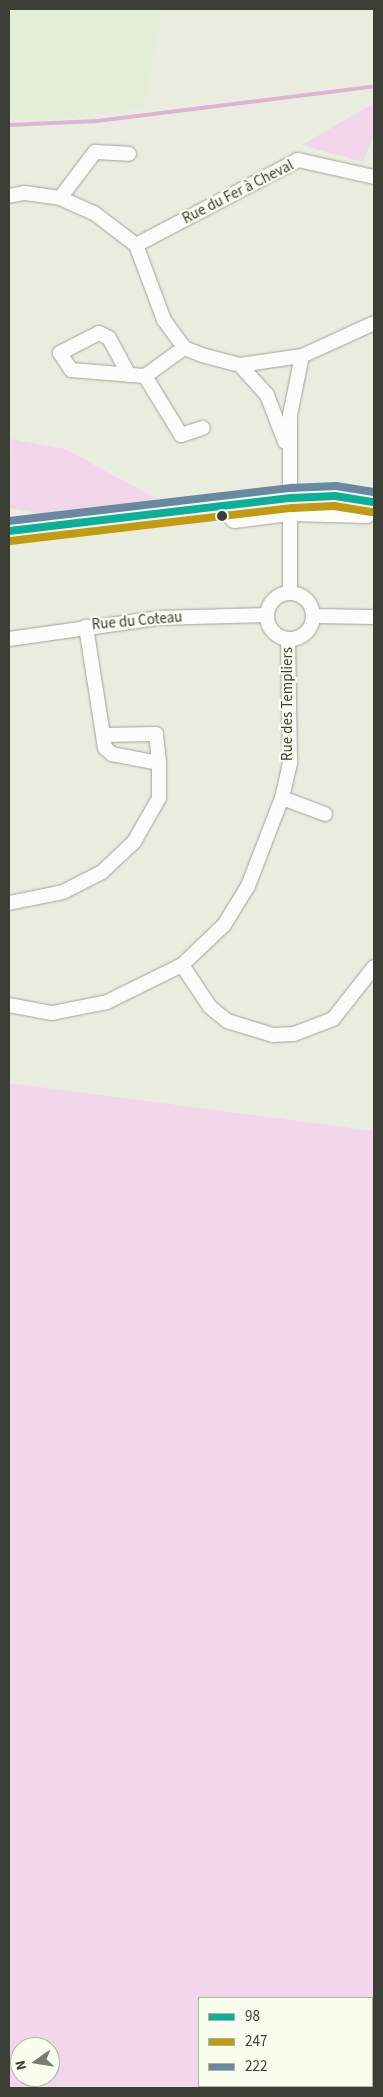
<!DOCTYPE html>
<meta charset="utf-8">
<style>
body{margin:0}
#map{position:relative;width:383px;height:2097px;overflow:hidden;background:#e8ede0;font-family:"Source Sans 3",sans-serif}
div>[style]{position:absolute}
.built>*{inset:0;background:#e4edd6}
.green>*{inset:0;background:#f2d6ea}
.stream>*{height:4px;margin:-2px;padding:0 2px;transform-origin:2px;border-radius:2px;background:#dfb2d7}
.roads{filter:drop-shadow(0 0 1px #9fa399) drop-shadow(0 0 1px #9fa399)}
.street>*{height:14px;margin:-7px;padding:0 7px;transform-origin:7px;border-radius:7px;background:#fcfcfa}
.street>.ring{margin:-7px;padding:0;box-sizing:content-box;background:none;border:14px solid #fcfcfa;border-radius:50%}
.secondary>*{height:19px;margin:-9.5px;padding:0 9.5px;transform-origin:9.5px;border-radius:9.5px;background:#fcfcfa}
.bus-1>*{height:8px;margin:-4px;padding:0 4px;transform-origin:4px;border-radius:4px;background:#0ab197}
.bus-2>*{height:8px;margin:-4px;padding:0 4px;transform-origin:4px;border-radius:4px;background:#c29b10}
.bus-3>*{height:8px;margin:-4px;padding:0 4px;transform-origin:4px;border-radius:4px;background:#6989a0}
.dots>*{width:14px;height:14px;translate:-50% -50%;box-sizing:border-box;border:2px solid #f8ffef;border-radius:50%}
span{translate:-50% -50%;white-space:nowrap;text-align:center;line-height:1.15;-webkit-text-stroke:4.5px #f8ffef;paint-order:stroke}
.street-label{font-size:15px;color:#3a3e34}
.frame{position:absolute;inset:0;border:10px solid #3a3e34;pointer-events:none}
.legend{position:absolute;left:198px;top:1997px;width:175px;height:90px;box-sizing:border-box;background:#f8ffef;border:1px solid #acb2a4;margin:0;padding:6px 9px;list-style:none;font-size:15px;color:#3a3e34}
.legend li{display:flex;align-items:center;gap:10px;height:25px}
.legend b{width:25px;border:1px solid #acb2a4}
.north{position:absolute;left:10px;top:2037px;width:50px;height:50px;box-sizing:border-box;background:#f8ffef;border:1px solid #acb2a4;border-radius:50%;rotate:257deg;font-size:14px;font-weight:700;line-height:20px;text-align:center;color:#3a3e34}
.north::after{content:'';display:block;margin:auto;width:18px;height:22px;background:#777b70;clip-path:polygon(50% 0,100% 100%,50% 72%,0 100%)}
</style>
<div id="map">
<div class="built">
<div style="clip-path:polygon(9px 9px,162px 9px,144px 108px,32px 122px,9px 117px)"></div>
</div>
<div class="green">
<div style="clip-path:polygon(374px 103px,374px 133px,363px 162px,302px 145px)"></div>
<div style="clip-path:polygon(11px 439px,65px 449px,166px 504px,49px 515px,9px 508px)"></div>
<div style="clip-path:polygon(evenodd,9px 1083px,374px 1131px,374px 2088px,9px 2088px,9px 1083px,199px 1998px,372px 1998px,372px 2086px,199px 2086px,199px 1998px,9px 1083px,20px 2047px,50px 2047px,50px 2077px,20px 2077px,20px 2047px)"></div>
</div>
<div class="stream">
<div style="left:9px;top:125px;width:88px;rotate:-2.6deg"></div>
<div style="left:97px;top:121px;width:276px;rotate:-7.1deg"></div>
</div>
<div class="roads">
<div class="street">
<div style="left:9px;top:196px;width:16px;rotate:-11deg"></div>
<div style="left:25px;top:193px;width:35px;rotate:8deg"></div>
<div style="left:60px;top:198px;width:37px;rotate:24deg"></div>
<div style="left:94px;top:213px;width:53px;rotate:37.3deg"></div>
<div style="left:136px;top:245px;width:80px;rotate:69.5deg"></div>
<div style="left:164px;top:320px;width:34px;rotate:54deg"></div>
<div style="left:184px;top:348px;width:19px;rotate:21deg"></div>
<div style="left:202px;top:355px;width:39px;rotate:15deg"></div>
<div style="left:240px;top:365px;width:63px;rotate:-8.3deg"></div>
<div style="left:302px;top:356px;width:79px;rotate:-24.6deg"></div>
<div style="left:60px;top:198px;width:58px;rotate:-52.7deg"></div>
<div style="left:95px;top:152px;width:34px;rotate:3deg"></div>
<div style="left:136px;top:245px;width:183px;rotate:-27.7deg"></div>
<div style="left:298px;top:160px;width:78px;rotate:12.6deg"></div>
<div style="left:240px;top:365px;width:40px;rotate:48deg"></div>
<div style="left:267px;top:395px;width:50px;rotate:69deg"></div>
<div style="left:129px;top:375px;width:42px;rotate:-118.4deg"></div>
<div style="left:109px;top:338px;width:11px;rotate:-153deg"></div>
<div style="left:99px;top:333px;width:44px;rotate:152.9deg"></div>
<div style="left:60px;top:353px;width:20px;rotate:57deg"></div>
<div style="left:71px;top:370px;width:74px;rotate:4.6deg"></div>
<div style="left:145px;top:376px;width:48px;rotate:-35.7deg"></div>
<div style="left:145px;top:376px;width:69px;rotate:58.6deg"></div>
<div style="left:181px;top:435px;width:23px;rotate:-18deg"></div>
<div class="ring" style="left:267px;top:593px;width:32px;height:32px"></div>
<div style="left:290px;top:593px;width:178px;rotate:-90deg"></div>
<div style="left:290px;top:415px;width:60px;rotate:-78.5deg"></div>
<div style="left:313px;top:616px;width:61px;rotate:0.9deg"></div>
<div style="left:9px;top:639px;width:150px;rotate:-8deg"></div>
<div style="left:158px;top:618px;width:109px;rotate:-1.6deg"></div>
<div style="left:103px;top:735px;width:53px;rotate:-1.1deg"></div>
<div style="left:156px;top:734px;width:29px;rotate:84deg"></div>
<div style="left:282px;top:798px;width:46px;rotate:20.4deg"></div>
<div style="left:9px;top:903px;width:55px;rotate:-11.5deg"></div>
<div style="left:63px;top:892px;width:44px;rotate:-27.1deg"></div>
<div style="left:102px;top:872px;width:44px;rotate:-43.2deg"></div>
<div style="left:134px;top:842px;width:51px;rotate:-60.4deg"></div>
<div style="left:159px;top:798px;width:35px;rotate:-90deg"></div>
<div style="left:159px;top:763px;width:48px;rotate:-169.2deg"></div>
<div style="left:112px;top:754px;width:9px;rotate:-139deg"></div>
<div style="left:105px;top:748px;width:123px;rotate:-98.9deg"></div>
<div style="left:182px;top:965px;width:50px;rotate:56.3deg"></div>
<div style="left:210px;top:1007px;width:22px;rotate:39deg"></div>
<div style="left:227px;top:1021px;width:48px;rotate:16.9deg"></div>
<div style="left:273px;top:1035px;width:21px;rotate:-3deg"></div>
<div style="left:294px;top:1034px;width:42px;rotate:-21deg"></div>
<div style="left:333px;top:1019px;width:66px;rotate:-51.7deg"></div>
<div style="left:9px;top:1005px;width:44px;rotate:10.5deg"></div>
<div style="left:52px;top:1013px;width:56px;rotate:-11.3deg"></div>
<div style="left:107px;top:1002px;width:84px;rotate:-26.3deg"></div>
<div style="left:182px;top:965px;width:58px;rotate:-43.6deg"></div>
<div style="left:224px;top:925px;width:46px;rotate:-58.4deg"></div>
<div style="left:248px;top:886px;width:94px;rotate:-68.9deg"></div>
<div style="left:282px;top:798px;width:37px;rotate:-77deg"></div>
<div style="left:290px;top:762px;width:123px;rotate:-90.9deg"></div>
</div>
<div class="secondary">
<div style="left:234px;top:518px;width:55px;rotate:-7.3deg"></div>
<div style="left:289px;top:511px;width:77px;rotate:1.5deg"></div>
<div style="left:9px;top:531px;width:284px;rotate:-6.7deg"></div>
<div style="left:291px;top:498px;width:44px;rotate:-2.6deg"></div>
<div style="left:335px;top:496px;width:39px;rotate:9deg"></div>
</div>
</div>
<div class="bus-1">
<div style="left:9px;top:531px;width:284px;rotate:-6.7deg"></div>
<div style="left:291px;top:498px;width:44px;rotate:-2.6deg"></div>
<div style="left:335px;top:496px;width:39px;rotate:9deg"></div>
</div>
<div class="bus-2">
<div style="left:10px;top:541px;width:284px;rotate:-6.7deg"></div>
<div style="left:292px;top:508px;width:42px;rotate:-2.7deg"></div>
<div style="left:334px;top:506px;width:38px;rotate:9deg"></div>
</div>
<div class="bus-3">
<div style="left:9px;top:521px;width:284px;rotate:-6.7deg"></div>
<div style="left:291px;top:488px;width:45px;rotate:-2.5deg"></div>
<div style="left:336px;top:486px;width:38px;rotate:9deg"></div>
</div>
<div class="dots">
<div style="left:222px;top:516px;background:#3a3e34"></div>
</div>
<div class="street-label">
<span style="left:238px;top:192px;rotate:-27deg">Rue du Fer à Cheval</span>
<span style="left:137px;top:621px;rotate:-5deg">Rue du Coteau</span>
<span style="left:288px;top:704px;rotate:-90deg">Rue des Templiers</span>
</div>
<div class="frame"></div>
<ul class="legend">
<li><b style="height:6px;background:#0ab197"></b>98</li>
<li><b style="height:6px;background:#c29b10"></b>247</li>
<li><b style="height:6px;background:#6989a0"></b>222</li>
</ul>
<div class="north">N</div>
</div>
